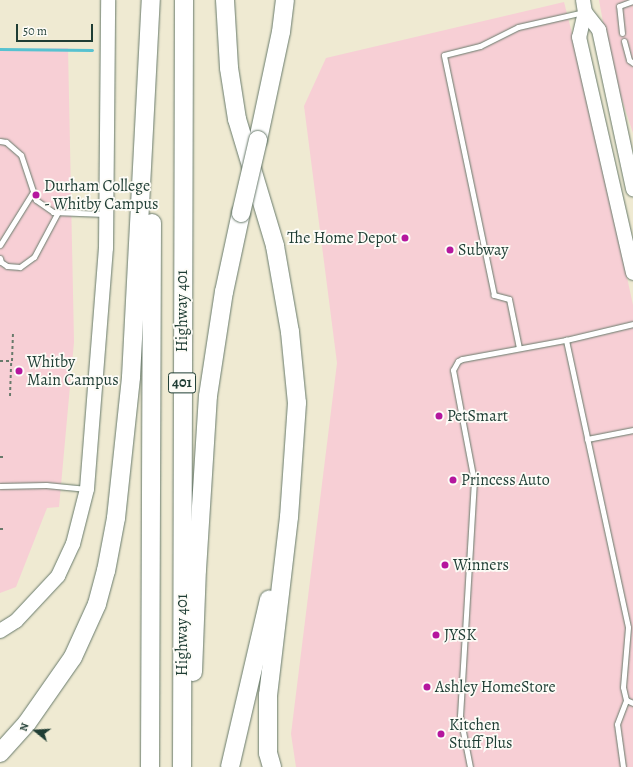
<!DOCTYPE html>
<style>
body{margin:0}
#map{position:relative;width:633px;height:767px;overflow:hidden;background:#efead2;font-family:Alegreya,serif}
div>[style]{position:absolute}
.built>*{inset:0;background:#f7cfd5}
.stream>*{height:3px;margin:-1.5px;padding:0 1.5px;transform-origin:1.5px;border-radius:1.5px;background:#57c2d0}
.path>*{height:2px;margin-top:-1px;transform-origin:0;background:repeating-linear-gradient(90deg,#687a6b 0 3px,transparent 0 6px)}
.roads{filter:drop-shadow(0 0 1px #687a6b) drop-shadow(0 0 1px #687a6b)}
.lane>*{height:5px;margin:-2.5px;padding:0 2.5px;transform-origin:2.5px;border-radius:2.5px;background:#fff}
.secondary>*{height:14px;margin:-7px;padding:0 7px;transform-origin:7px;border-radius:7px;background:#fff}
.highway>*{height:18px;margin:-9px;padding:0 9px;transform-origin:9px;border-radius:9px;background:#fff}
.bridges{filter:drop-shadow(0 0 1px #687a6b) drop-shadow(0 0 1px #687a6b)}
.highway-bridge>*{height:18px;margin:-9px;padding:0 9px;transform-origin:9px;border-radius:9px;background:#fff}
.dots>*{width:11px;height:11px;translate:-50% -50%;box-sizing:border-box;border:2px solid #fdfcf7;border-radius:50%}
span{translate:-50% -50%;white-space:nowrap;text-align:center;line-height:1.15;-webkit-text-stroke:3.5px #fdfcf7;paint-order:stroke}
.shield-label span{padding:1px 3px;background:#fdfcf7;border:1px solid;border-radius:3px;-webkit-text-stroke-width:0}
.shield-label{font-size:15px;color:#1f3d34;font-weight:700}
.poi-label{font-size:16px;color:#1f3d34}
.left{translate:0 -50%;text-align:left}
.right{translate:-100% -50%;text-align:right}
.street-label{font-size:16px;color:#1f3d34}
.north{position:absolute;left:16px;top:711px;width:40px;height:40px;-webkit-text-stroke:3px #fdfcf7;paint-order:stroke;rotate:288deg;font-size:11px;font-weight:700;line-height:16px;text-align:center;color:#1f3d34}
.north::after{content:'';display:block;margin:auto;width:14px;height:18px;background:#1f3d34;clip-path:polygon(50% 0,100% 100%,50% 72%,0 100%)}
.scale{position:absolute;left:16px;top:24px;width:77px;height:18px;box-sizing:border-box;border:2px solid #1f3d34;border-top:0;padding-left:5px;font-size:12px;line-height:14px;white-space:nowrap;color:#1f3d34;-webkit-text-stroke:3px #fdfcf7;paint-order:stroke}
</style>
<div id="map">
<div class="built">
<div style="clip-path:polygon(599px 0,633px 0,633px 133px,611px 66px)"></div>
<div style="clip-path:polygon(564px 2px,586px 88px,633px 305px,633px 767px,296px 767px,291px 734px,337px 363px,304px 106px,326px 58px)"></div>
<div style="clip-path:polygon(68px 48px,74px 342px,59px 507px,47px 508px,16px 587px,0 593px,0 49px)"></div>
</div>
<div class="stream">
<div style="left:0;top:49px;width:92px;rotate:0.6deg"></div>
</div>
<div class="path">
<div style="left:0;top:361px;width:12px"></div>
<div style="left:12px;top:361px;width:29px;rotate:-88deg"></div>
<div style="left:10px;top:396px;width:35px;rotate:-88deg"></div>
<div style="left:0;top:457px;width:4px"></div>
<div style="left:0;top:529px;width:4px"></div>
</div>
<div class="roads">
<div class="lane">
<div style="left:622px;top:33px;width:27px;rotate:-96deg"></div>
<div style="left:619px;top:6px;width:15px;rotate:-20deg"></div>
<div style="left:624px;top:41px;width:20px;rotate:75deg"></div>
<div style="left:629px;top:60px;width:5px;rotate:37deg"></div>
<div style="left:0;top:141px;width:6px;rotate:9deg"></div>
<div style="left:6px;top:142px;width:20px;rotate:41deg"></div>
<div style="left:21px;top:155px;width:47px;rotate:71.6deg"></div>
<div style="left:36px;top:200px;width:21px;rotate:35deg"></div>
<div style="left:53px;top:212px;width:52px;rotate:2.2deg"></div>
<div style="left:0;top:245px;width:62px;rotate:-58.1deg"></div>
<div style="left:0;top:258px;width:4px;rotate:76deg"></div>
<div style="left:1px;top:262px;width:7px;rotate:34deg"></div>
<div style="left:7px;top:266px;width:13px;rotate:4deg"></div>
<div style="left:20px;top:267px;width:17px;rotate:-36deg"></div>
<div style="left:34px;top:257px;width:51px;rotate:-61.9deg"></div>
<div style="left:519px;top:348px;width:50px;rotate:-101.5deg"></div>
<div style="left:509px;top:299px;width:16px;rotate:-165deg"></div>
<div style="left:494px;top:295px;width:245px;rotate:-101.8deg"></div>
<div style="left:444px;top:55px;width:37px;rotate:-14deg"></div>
<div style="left:480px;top:46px;width:42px;rotate:-26.6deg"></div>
<div style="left:518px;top:27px;width:68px;rotate:-12.8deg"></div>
<div style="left:587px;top:439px;width:47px;rotate:-11.1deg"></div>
<div style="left:0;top:486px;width:46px;rotate:-1.2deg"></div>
<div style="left:46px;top:485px;width:41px;rotate:5.6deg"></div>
<div style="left:626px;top:700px;width:13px;rotate:-103deg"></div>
<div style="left:623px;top:687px;width:60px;rotate:-85.2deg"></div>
<div style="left:628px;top:627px;width:294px;rotate:-102.2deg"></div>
<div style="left:566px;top:340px;width:69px;rotate:-13.4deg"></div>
<div style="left:470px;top:767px;width:52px;rotate:-101.1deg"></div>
<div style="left:460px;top:716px;width:235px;rotate:-86.6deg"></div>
<div style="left:474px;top:481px;width:113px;rotate:-100.7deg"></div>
<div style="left:453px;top:370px;width:10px;rotate:-61deg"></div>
<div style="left:458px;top:361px;width:4px;rotate:-27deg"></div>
<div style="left:462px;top:359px;width:106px;rotate:-10.4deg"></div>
<div style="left:623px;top:767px;width:43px;rotate:-97.9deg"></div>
<div style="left:617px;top:724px;width:26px;rotate:-69deg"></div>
<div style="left:626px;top:700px;width:8px;rotate:23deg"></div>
</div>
<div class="secondary">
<div style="left:583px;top:0;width:12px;rotate:81deg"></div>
<div style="left:585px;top:12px;width:26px;rotate:103deg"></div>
<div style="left:579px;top:37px;width:242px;rotate:77.1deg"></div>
<div style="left:585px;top:12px;width:23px;rotate:52deg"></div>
<div style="left:599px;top:30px;width:163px;rotate:77.9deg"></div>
<div style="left:0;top:631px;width:19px;rotate:-32deg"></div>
<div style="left:16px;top:621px;width:62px;rotate:-47deg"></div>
<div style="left:58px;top:576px;width:35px;rotate:-65deg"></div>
<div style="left:73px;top:544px;width:57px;rotate:-75.7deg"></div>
<div style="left:87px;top:489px;width:242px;rotate:-85.5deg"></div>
<div style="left:106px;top:248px;width:248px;rotate:-89.5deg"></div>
</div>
<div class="highway">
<div style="left:225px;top:0;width:68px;rotate:86.6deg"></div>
<div style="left:229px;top:68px;width:52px;rotate:81.1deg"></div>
<div style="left:237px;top:119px;width:133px;rotate:73.3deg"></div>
<div style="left:275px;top:246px;width:87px;rotate:80.1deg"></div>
<div style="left:290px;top:332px;width:71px;rotate:84.4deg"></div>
<div style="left:297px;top:403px;width:114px;rotate:94deg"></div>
<div style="left:289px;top:517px;width:179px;rotate:96.7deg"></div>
<div style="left:268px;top:695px;width:58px;rotate:90deg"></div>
<div style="left:268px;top:753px;width:15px;rotate:74deg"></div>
<div style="left:258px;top:140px;width:110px;rotate:-78deg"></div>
<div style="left:281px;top:32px;width:32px;rotate:-83deg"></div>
<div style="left:193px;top:672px;width:102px;rotate:-87.8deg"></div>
<div style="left:197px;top:570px;width:174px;rotate:-86.4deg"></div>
<div style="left:208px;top:396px;width:105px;rotate:-81.3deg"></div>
<div style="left:224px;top:292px;width:81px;rotate:-77.9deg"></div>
<div style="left:0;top:753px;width:40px;rotate:-48deg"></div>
<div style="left:27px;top:723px;width:80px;rotate:-55.1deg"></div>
<div style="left:73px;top:657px;width:58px;rotate:-65.6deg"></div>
<div style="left:97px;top:604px;width:34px;rotate:-75deg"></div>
<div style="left:106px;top:571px;width:54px;rotate:-79.3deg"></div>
<div style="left:116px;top:518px;width:142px;rotate:-83.9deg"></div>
<div style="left:131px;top:377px;width:378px;rotate:-87deg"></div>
<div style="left:150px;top:767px;width:544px;rotate:-89.79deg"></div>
<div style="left:182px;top:767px;width:767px;rotate:-89.85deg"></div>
<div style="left:230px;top:767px;width:172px;rotate:-76.9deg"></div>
</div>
</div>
<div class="bridges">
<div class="highway-bridge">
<div style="left:241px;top:213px;width:75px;rotate:-76.9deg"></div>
</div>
</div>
<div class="dots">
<div style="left:36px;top:195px;background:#b5179e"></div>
<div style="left:405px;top:238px;background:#b5179e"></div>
<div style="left:450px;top:250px;background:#b5179e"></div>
<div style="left:19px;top:371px;background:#b5179e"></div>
<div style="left:439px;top:416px;background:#b5179e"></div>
<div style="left:453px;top:480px;background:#b5179e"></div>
<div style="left:445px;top:565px;background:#b5179e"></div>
<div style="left:436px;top:635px;background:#b5179e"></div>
<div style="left:427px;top:687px;background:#b5179e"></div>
<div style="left:441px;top:734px;background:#b5179e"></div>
</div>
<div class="shield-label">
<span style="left:182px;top:383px">401</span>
</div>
<div class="poi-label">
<span class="left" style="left:44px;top:195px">Durham College<br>- Whitby Campus</span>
<span class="right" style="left:397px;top:238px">The Home Depot</span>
<span class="left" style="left:458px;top:250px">Subway</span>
<span class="left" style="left:27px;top:371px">Whitby<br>Main Campus</span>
<span class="left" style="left:447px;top:416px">PetSmart</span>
<span class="left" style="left:461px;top:480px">Princess Auto</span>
<span class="left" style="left:453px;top:565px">Winners</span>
<span class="left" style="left:444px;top:635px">JYSK</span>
<span class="left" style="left:435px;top:687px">Ashley HomeStore</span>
<span class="left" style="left:449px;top:734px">Kitchen<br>Stuff Plus</span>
</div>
<div class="street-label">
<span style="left:182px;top:311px;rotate:-90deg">Highway 401</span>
<span style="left:182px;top:635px;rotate:-90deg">Highway 401</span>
</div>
<div class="north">N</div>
<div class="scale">50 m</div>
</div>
